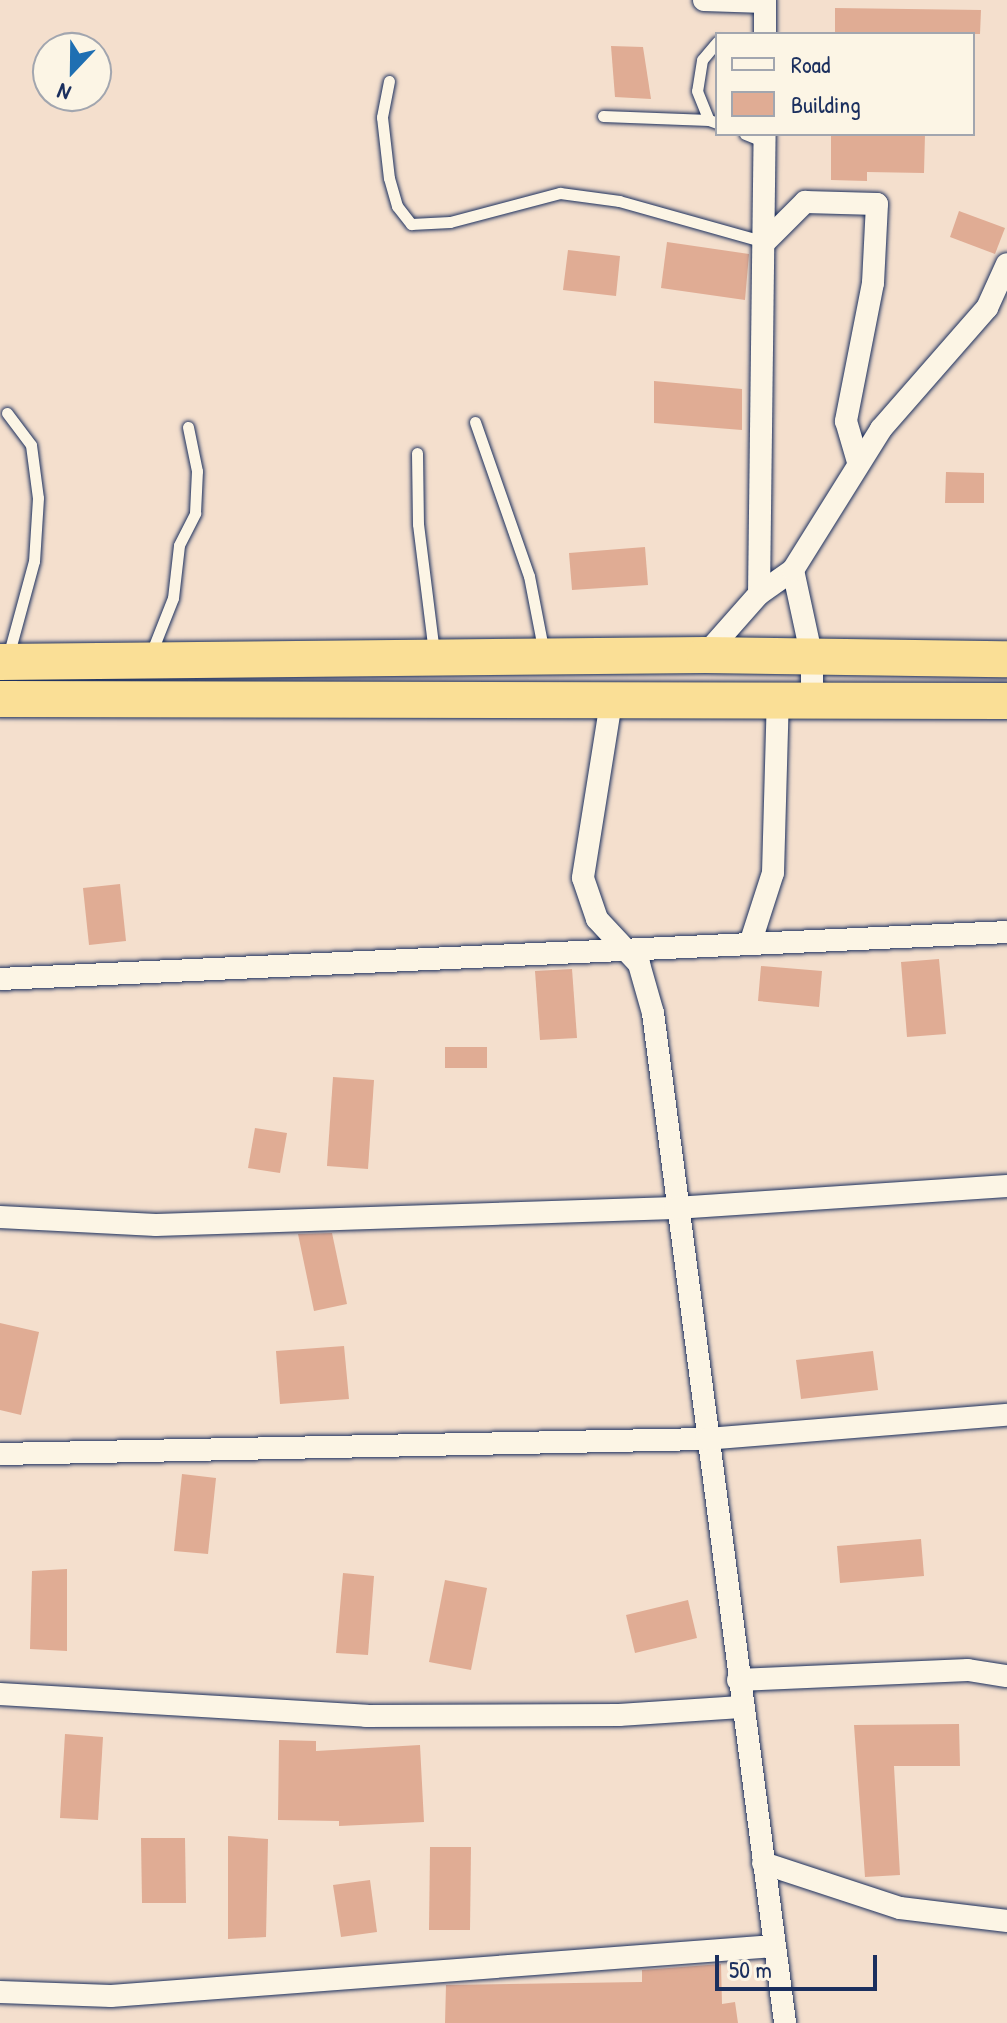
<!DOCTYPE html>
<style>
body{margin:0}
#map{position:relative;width:1007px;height:2023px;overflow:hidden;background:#f4dfcd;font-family:"Patrick Hand",sans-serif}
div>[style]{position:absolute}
.building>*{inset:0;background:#e0ac94}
.roads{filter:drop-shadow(0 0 2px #1b2f5e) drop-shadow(0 0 2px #1b2f5e)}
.service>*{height:11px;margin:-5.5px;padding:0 5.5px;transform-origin:5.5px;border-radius:5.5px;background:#fcf5e5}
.minor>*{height:22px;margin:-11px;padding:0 11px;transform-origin:11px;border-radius:11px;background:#fcf5e5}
.trunk>*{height:36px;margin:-18px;padding:0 18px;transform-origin:18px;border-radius:18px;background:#fadf96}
span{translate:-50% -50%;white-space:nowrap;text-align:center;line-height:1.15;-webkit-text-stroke:6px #fcf5e5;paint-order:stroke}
.legend{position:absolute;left:715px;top:32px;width:260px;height:104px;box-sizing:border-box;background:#fcf5e5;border:2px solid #a2a6af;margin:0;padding:10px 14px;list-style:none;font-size:24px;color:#1b2f5e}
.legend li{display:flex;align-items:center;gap:16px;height:40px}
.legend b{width:40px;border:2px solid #a2a6af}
.north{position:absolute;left:32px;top:32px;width:80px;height:80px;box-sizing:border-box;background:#fcf5e5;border:2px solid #a2a6af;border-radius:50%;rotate:202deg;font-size:22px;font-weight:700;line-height:32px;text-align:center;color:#1b2f5e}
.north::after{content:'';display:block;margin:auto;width:28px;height:36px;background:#1f6fb2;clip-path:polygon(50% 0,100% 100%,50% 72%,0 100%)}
.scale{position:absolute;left:715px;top:1955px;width:162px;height:36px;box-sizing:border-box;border:4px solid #1b2f5e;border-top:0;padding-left:10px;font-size:24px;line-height:28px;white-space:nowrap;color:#1b2f5e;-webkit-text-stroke:6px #fcf5e5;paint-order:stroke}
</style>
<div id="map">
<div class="building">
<div style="clip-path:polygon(835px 8px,981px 10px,980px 34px,835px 34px)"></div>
<div style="clip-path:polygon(611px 46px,643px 47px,651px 99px,615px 97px)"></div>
<div style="clip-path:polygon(831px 134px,925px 134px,924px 173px,867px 172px,867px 181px,831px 180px)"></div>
<div style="clip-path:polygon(959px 211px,1005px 228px,995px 254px,950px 237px)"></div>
<div style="clip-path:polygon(667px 242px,749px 254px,745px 300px,661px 288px)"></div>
<div style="clip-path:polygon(568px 250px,620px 256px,616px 296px,563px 290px)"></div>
<div style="clip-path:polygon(654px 381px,742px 389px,742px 430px,654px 423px)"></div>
<div style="clip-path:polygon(946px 472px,984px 473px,984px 503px,945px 503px)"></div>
<div style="clip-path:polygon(645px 547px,648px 585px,572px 590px,569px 553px)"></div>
<div style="clip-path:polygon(120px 884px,126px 941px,89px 945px,83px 888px)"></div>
<div style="clip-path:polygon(939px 959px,946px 1034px,907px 1037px,901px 962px)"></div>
<div style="clip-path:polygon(761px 966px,822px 971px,819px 1007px,758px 1001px)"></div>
<div style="clip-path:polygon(572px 969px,577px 1038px,540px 1040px,535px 971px)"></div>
<div style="clip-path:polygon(445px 1047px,487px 1047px,487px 1068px,445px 1068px)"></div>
<div style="clip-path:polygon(333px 1077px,374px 1080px,368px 1169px,327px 1166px)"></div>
<div style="clip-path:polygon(255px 1128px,287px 1133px,280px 1173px,248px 1168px)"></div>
<div style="clip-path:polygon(332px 1233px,347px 1304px,314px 1311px,298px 1234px)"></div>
<div style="clip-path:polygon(0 1323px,39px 1332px,21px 1415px,0 1410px)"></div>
<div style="clip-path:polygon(344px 1346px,349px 1399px,280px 1404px,276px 1351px)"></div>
<div style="clip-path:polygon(873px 1351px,878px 1390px,801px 1399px,796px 1360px)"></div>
<div style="clip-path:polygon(182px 1474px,216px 1478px,208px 1554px,174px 1551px)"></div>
<div style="clip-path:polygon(921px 1539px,924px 1576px,840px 1583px,837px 1546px)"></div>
<div style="clip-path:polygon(67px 1569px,67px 1651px,30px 1649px,32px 1571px)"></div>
<div style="clip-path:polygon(343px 1573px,374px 1576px,368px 1655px,336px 1653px)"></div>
<div style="clip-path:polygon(445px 1580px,487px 1588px,471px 1670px,429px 1662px)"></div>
<div style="clip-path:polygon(688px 1600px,697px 1638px,635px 1653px,626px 1615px)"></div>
<div style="clip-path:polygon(959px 1724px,960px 1766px,894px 1766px,900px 1875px,865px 1877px,854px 1725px)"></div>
<div style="clip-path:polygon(65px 1734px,103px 1737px,98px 1820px,60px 1818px)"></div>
<div style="clip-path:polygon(279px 1740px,316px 1741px,316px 1751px,420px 1745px,424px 1822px,339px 1826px,339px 1821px,278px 1820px)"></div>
<div style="clip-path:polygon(228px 1836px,268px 1839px,266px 1937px,228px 1939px)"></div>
<div style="clip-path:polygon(141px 1838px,185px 1838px,186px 1903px,142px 1903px)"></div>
<div style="clip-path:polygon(430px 1847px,471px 1847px,470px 1930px,429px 1930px)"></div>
<div style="clip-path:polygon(370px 1880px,377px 1932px,341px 1937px,333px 1885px)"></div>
<div style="clip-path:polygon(721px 1964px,722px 2004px,735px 2002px,738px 2023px,445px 2023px,446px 1985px,642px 1982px,642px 1970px)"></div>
</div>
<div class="roads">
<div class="service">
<div style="left:717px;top:42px;width:23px;rotate:130deg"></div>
<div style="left:702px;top:60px;width:31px;rotate:99deg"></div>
<div style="left:697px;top:91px;width:31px;rotate:68deg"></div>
<div style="left:709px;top:120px;width:9px;rotate:21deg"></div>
<div style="left:389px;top:81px;width:37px;rotate:101deg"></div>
<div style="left:382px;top:117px;width:61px;rotate:83.5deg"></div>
<div style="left:389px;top:178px;width:29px;rotate:74deg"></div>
<div style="left:397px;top:206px;width:23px;rotate:52deg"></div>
<div style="left:411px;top:224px;width:39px;rotate:-3deg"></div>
<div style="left:450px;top:222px;width:114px;rotate:-14.8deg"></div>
<div style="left:560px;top:193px;width:60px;rotate:7.7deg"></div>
<div style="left:619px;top:201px;width:152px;rotate:15.7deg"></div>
<div style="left:603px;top:116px;width:106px;rotate:2.2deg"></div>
<div style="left:745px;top:134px;width:22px;rotate:22deg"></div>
<div style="left:7px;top:413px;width:40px;rotate:53deg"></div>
<div style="left:31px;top:445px;width:53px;rotate:82.5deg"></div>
<div style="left:38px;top:498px;width:63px;rotate:93.6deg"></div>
<div style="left:34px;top:561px;width:99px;rotate:105.2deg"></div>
<div style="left:475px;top:422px;width:163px;rotate:70.7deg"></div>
<div style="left:529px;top:576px;width:78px;rotate:79deg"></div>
<div style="left:417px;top:453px;width:71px;rotate:89.2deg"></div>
<div style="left:418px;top:524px;width:129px;rotate:82.9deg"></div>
<div style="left:150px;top:656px;width:62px;rotate:-68.4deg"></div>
<div style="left:173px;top:598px;width:53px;rotate:-83.5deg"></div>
<div style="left:179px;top:545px;width:36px;rotate:-63deg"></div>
<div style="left:195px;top:513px;width:42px;rotate:-87.3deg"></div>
<div style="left:197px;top:471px;width:45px;rotate:-101.6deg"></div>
</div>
<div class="minor">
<div style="left:704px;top:0;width:61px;rotate:1.9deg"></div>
<div style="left:765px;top:0;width:34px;rotate:90deg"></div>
<div style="left:765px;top:242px;width:57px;rotate:-45deg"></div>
<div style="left:805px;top:202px;width:72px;rotate:1.6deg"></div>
<div style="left:877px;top:204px;width:79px;rotate:92.9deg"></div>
<div style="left:873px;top:283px;width:141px;rotate:101.1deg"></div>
<div style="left:846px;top:421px;width:43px;rotate:73.7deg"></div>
<div style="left:793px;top:570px;width:90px;rotate:77.8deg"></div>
<div style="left:812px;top:658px;width:41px;rotate:90deg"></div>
<div style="left:759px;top:594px;width:460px;rotate:-89.3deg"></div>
<div style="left:705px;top:655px;width:81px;rotate:-48.5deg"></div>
<div style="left:759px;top:594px;width:42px;rotate:-35.2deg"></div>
<div style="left:793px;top:570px;width:166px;rotate:-58deg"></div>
<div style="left:881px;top:429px;width:161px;rotate:-48.8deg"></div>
<div style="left:987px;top:308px;width:48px;rotate:-65.6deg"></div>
<div style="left:612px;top:696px;width:184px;rotate:99.1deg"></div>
<div style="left:583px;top:878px;width:43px;rotate:71.1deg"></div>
<div style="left:597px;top:919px;width:62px;rotate:47deg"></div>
<div style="left:639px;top:964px;width:51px;rotate:74.1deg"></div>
<div style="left:653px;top:1013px;width:1019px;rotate:82.55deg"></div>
<div style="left:750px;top:944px;width:75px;rotate:-72.1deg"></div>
<div style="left:773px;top:873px;width:175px;rotate:-88.4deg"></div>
<div style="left:0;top:979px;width:1008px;rotate:-2.67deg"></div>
<div style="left:0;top:1217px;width:156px;rotate:2.9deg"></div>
<div style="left:156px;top:1225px;width:519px;rotate:-1.88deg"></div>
<div style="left:675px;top:1208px;width:333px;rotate:-3.8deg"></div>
<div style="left:0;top:1454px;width:706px;rotate:-1.22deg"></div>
<div style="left:706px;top:1439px;width:302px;rotate:-4.6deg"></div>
<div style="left:738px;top:1680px;width:230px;rotate:-2.5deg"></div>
<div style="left:968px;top:1670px;width:39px;rotate:9deg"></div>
<div style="left:0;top:1694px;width:367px;rotate:3.4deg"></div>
<div style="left:366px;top:1716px;width:253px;rotate:-0.2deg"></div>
<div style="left:619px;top:1715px;width:122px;rotate:-3.8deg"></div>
<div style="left:763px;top:1863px;width:144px;rotate:18.2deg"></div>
<div style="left:900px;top:1908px;width:108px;rotate:6.9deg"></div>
<div style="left:0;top:1992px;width:111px;rotate:2.1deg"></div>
<div style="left:111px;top:1996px;width:665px;rotate:-4.31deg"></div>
</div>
<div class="trunk">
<div style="left:0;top:662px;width:705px;rotate:-0.57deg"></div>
<div style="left:705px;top:655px;width:302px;rotate:0.8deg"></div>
<div style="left:0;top:699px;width:1007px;rotate:0.11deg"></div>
</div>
</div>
<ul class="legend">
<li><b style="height:10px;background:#fcf5e5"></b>Road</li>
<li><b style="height:22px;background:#e0ac94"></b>Building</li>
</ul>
<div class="north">N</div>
<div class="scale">50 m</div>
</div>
